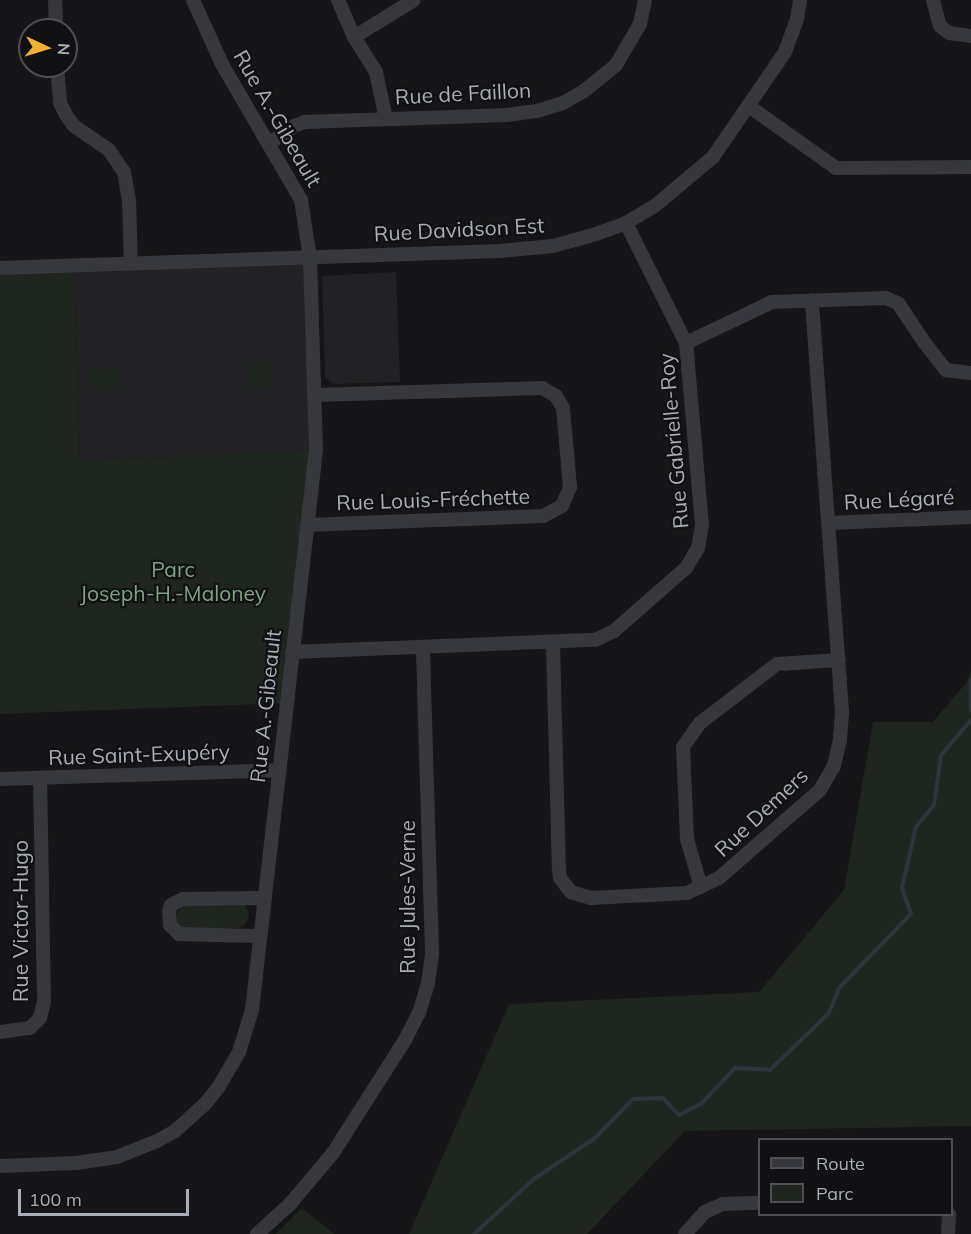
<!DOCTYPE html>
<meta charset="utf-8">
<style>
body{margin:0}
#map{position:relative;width:971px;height:1234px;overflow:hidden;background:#161618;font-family:Mulish,sans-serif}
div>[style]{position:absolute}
.built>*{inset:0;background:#222225}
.green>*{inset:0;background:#1e261f}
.stream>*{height:4px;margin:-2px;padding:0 2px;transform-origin:2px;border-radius:2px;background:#2c353c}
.minor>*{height:14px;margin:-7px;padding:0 7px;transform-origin:7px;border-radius:7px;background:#37383d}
span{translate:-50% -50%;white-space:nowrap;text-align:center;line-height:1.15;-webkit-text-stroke:4.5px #111113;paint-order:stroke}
.street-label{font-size:21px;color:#a8adb8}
.park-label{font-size:21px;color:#7fa381}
.legend{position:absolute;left:758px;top:1138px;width:195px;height:78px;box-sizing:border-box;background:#111113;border:2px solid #4d4f55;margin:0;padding:8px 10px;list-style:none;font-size:18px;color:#a8adb8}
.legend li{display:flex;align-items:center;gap:12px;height:30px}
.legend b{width:30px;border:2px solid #4d4f55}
.north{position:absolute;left:18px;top:18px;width:60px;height:60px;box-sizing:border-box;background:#111113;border:2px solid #4d4f55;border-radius:50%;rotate:94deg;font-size:16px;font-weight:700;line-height:24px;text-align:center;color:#a8adb8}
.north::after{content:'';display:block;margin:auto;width:21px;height:27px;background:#f2b134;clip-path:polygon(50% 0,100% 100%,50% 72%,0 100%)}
.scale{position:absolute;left:18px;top:1189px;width:171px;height:27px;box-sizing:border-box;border:3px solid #a8adb8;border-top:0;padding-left:8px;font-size:18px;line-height:21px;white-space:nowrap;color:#a8adb8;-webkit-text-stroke:4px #111113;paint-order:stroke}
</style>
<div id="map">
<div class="built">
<div style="clip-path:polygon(310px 258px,316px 450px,80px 460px,74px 265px)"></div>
<div style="clip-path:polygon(396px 272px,400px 382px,333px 384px,325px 377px,322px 276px)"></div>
</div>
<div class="green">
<div style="clip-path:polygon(74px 265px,80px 460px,316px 450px,286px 703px,0 714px,0 268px)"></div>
<div style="clip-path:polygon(269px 361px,271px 389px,248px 390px,246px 363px)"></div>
<div style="clip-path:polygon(120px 368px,120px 390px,90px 390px,89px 369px)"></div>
<div style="clip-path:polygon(971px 671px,971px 1126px,685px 1131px,587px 1234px,409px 1234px,509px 1004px,759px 992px,844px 890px,873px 722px,933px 722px,966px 683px)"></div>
<div style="clip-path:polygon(187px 903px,236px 903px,245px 905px,249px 914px,247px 922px,242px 927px,235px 928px,184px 928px,179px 925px,176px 919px,177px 913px)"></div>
<div style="clip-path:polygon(302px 1208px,334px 1234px,276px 1234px)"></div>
</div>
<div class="stream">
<div style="left:971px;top:680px;width:30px;rotate:90deg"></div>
<div style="left:474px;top:1234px;width:81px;rotate:-42.5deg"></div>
<div style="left:534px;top:1179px;width:73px;rotate:-33.9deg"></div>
<div style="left:595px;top:1138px;width:54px;rotate:-45.7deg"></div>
<div style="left:633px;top:1099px;width:30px;rotate:-2deg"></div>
<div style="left:663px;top:1098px;width:23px;rotate:47deg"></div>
<div style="left:679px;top:1115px;width:25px;rotate:-27deg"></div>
<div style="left:701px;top:1104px;width:50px;rotate:-46.6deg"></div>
<div style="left:735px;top:1068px;width:35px;rotate:3deg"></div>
<div style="left:770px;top:1070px;width:82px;rotate:-44deg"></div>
<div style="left:829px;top:1013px;width:27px;rotate:-68deg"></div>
<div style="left:839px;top:988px;width:103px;rotate:-45.8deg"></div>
<div style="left:911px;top:914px;width:28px;rotate:-109deg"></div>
<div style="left:902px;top:888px;width:63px;rotate:-77.1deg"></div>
<div style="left:916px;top:827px;width:28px;rotate:-51deg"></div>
<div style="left:934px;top:805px;width:50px;rotate:-82deg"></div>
<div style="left:941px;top:755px;width:46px;rotate:-49.4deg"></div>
</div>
<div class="minor">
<div style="left:55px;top:0;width:30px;rotate:88deg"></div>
<div style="left:338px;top:0;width:40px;rotate:66.6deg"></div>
<div style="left:354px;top:37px;width:41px;rotate:57.8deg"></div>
<div style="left:376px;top:72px;width:48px;rotate:78deg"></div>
<div style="left:933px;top:0;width:27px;rotate:75deg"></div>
<div style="left:940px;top:26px;width:11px;rotate:38deg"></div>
<div style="left:949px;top:33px;width:22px;rotate:8deg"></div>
<div style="left:354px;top:37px;width:70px;rotate:-31.7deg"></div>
<div style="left:57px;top:66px;width:37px;rotate:85deg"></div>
<div style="left:60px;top:103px;width:13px;rotate:63deg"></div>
<div style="left:66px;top:115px;width:14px;rotate:54deg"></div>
<div style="left:74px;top:126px;width:42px;rotate:34.4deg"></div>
<div style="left:109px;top:150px;width:27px;rotate:56deg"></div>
<div style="left:124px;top:172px;width:27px;rotate:80deg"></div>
<div style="left:129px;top:199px;width:65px;rotate:88.2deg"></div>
<div style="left:750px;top:107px;width:105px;rotate:35.3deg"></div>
<div style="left:836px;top:168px;width:135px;rotate:-0.4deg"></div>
<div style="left:270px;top:143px;width:29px;rotate:-35deg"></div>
<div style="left:294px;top:126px;width:12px;rotate:-20deg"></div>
<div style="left:305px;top:122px;width:202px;rotate:-2deg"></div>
<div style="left:507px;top:115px;width:30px;rotate:-8deg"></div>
<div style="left:537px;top:111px;width:27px;rotate:-17deg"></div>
<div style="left:563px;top:103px;width:24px;rotate:-30deg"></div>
<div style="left:584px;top:91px;width:41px;rotate:-39.1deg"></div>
<div style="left:616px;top:65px;width:48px;rotate:-59.7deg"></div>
<div style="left:640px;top:24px;width:25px;rotate:-78deg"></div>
<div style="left:0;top:268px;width:500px;rotate:-1.95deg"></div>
<div style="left:500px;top:251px;width:53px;rotate:-5.4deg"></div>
<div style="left:553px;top:246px;width:45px;rotate:-15.6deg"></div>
<div style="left:596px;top:234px;width:32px;rotate:-20deg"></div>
<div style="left:626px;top:223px;width:35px;rotate:-31deg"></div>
<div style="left:656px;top:205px;width:75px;rotate:-40.1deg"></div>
<div style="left:713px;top:157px;width:127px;rotate:-55.6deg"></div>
<div style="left:785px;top:52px;width:35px;rotate:-70deg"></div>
<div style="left:797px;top:19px;width:19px;rotate:-81deg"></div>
<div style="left:686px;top:343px;width:95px;rotate:-25.5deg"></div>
<div style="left:772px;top:302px;width:114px;rotate:-2deg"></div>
<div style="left:886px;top:298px;width:13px;rotate:23deg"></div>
<div style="left:898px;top:303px;width:47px;rotate:56.3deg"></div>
<div style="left:924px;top:342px;width:36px;rotate:52deg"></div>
<div style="left:946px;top:370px;width:25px;rotate:7deg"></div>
<div style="left:829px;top:523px;width:142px;rotate:-2.4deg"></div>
<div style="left:307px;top:525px;width:236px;rotate:-2.2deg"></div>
<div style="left:543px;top:516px;width:21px;rotate:-28deg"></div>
<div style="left:562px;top:506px;width:21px;rotate:-67deg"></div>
<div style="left:570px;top:487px;width:79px;rotate:-95.1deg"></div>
<div style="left:563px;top:408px;width:14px;rotate:-120deg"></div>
<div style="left:556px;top:396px;width:16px;rotate:-150deg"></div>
<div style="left:542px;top:388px;width:226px;rotate:178.2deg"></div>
<div style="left:553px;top:644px;width:226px;rotate:88.5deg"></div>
<div style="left:559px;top:870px;width:8px;rotate:83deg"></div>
<div style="left:560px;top:878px;width:18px;rotate:52deg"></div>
<div style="left:571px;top:892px;width:21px;rotate:17deg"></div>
<div style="left:591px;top:898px;width:96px;rotate:-3deg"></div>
<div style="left:687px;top:893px;width:35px;rotate:-25deg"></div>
<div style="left:719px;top:878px;width:134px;rotate:-41.1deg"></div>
<div style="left:820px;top:790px;width:28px;rotate:-60deg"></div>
<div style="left:834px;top:766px;width:26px;rotate:-77deg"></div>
<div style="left:840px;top:741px;width:29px;rotate:-86deg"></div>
<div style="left:842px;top:712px;width:413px;rotate:-94.2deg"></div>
<div style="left:292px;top:652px;width:303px;rotate:-2.3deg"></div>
<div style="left:595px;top:640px;width:21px;rotate:-25deg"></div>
<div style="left:614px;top:631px;width:96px;rotate:-41.2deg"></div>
<div style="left:686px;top:568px;width:23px;rotate:-59deg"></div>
<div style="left:698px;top:548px;width:23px;rotate:-80deg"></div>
<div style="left:702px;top:525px;width:183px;rotate:-95deg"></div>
<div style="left:686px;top:343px;width:134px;rotate:-116.6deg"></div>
<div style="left:0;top:779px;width:279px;rotate:-1.8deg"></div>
<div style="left:701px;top:887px;width:50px;rotate:-106.3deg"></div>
<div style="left:687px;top:839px;width:92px;rotate:-92.5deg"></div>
<div style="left:683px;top:747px;width:29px;rotate:-55deg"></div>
<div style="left:700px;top:723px;width:97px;rotate:-37.5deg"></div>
<div style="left:777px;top:664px;width:62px;rotate:-3.7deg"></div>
<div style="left:260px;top:936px;width:81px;rotate:-178.6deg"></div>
<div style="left:179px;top:934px;width:13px;rotate:-135deg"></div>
<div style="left:170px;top:925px;width:14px;rotate:-94deg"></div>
<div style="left:169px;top:911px;width:6px;rotate:-72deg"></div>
<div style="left:171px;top:905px;width:13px;rotate:-27deg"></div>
<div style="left:183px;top:899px;width:82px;rotate:-0.7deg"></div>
<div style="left:0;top:1032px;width:30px;rotate:-8deg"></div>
<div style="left:30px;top:1028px;width:14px;rotate:-45deg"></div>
<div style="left:40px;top:1018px;width:16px;rotate:-76deg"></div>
<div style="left:44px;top:1002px;width:223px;rotate:-91deg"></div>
<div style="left:0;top:1166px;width:76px;rotate:-2.3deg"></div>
<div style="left:76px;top:1163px;width:41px;rotate:-8.3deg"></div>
<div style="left:117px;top:1157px;width:43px;rotate:-21.8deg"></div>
<div style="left:157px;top:1141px;width:21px;rotate:-29deg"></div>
<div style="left:175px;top:1131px;width:40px;rotate:-42deg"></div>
<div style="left:205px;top:1104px;width:21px;rotate:-51deg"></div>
<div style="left:218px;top:1088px;width:42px;rotate:-59.7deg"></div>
<div style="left:239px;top:1052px;width:44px;rotate:-72.8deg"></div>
<div style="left:252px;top:1010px;width:564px;rotate:-83.48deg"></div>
<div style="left:316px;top:450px;width:192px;rotate:-91.8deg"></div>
<div style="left:310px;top:258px;width:59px;rotate:-98.8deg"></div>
<div style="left:301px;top:200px;width:157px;rotate:-120.2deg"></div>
<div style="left:222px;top:64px;width:70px;rotate:-114.4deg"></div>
<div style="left:257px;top:1234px;width:45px;rotate:-42.3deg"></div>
<div style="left:290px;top:1204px;width:67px;rotate:-49.9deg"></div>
<div style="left:333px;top:1153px;width:134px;rotate:-57.5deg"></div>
<div style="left:405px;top:1040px;width:30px;rotate:-63deg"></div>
<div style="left:419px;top:1013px;width:31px;rotate:-73deg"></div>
<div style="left:428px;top:983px;width:29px;rotate:-82deg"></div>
<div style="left:432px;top:954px;width:306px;rotate:-91.7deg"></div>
<div style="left:685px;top:1234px;width:30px;rotate:-48deg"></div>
<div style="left:705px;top:1212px;width:20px;rotate:-24deg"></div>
<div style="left:723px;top:1204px;width:37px;rotate:-2deg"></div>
<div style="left:948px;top:1234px;width:20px;rotate:-87deg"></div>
</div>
<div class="street-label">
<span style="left:463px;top:93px;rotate:-3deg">Rue de Faillon</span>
<span style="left:278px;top:118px;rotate:60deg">Rue A.-Gibeault</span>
<span style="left:459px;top:229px;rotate:-3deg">Rue Davidson Est</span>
<span style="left:673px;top:441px;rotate:-95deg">Rue Gabrielle-Roy</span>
<span style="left:433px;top:499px;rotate:-2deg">Rue Louis-Fréchette</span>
<span style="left:899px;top:499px;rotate:-3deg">Rue Légaré</span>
<span style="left:265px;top:706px;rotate:-84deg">Rue A.-Gibeault</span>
<span style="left:139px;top:754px;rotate:-2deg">Rue Saint-Exupéry</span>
<span style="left:761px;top:812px;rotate:-43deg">Rue Demers</span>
<span style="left:407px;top:897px;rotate:-90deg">Rue Jules-Verne</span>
<span style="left:20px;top:921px;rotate:-90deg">Rue Victor-Hugo</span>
</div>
<div class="park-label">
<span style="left:173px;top:581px">Parc<br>Joseph-H.-Maloney</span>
</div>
<ul class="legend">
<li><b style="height:8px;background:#37383d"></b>Route</li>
<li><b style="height:16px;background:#1e261f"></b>Parc</li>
</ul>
<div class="north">N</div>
<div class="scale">100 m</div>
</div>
